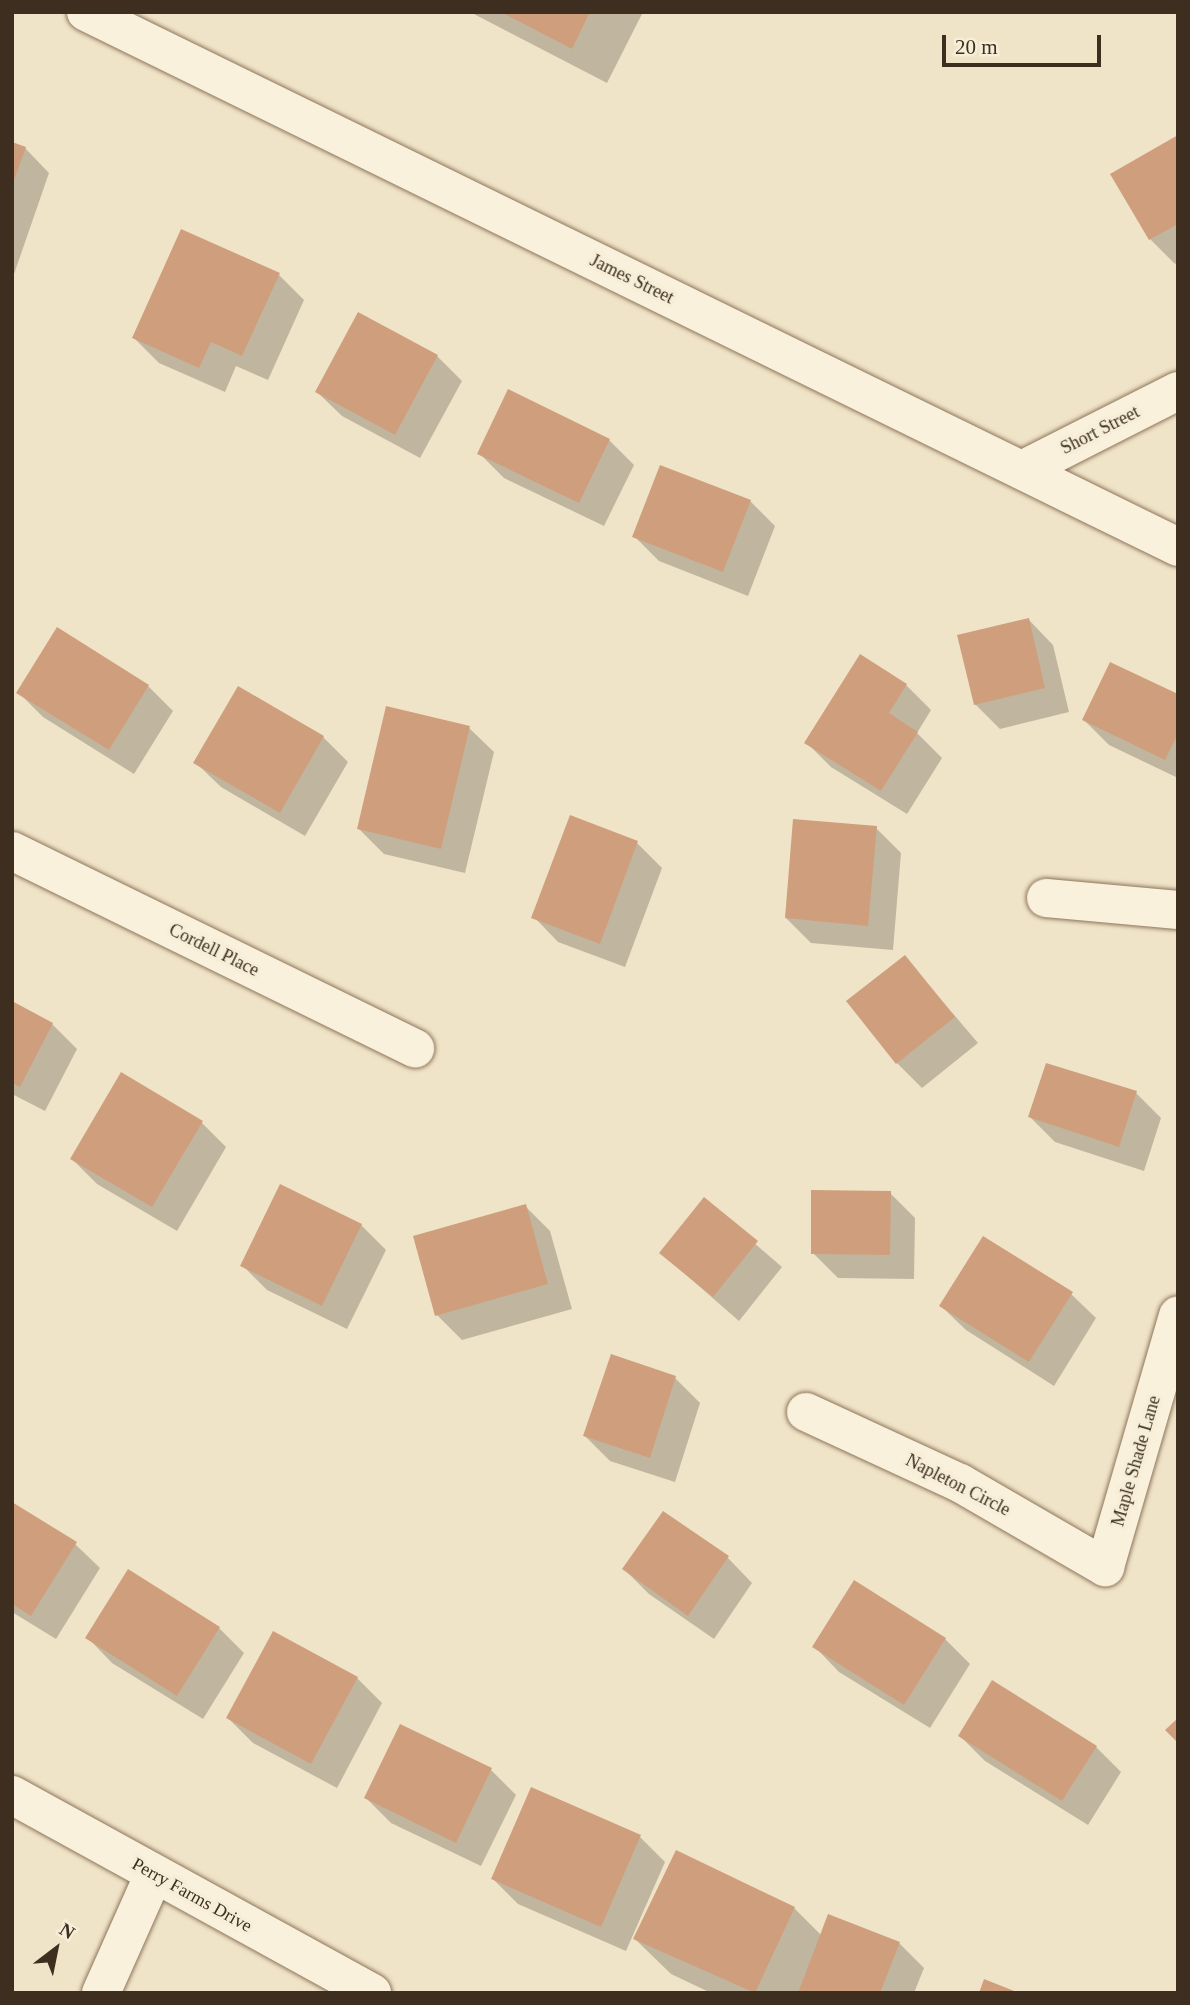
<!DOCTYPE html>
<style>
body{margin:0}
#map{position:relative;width:1190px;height:2005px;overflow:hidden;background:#f0e4c8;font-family:Georgia,serif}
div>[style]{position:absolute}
.shadow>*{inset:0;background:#0003}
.building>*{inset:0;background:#cf9f7d}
.roads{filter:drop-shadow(0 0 2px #8d765c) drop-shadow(0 0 2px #8d765c)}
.street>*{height:38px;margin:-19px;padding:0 19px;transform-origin:19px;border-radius:19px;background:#faf1dc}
span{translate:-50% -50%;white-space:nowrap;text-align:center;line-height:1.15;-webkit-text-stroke:7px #f7eed8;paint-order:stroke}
.street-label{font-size:18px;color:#3d2e20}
.frame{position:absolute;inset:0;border:14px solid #3d2e20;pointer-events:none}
.north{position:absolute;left:21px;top:1914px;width:70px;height:70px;-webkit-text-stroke:5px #f7eed8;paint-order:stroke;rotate:32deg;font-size:19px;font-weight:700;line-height:28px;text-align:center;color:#3d2e20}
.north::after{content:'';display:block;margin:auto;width:24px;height:32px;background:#3d2e20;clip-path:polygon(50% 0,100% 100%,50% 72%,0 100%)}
.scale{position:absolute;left:942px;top:35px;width:159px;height:32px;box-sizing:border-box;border:4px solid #3d2e20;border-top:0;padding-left:9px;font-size:21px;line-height:24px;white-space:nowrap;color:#3d2e20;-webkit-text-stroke:5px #f7eed8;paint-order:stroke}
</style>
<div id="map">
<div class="shadow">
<div style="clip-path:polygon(470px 12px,643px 12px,607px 83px)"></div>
<div style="clip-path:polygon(1178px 137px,1178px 262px,1175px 264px,1150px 239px)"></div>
<div style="clip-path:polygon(12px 144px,25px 148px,49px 173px,13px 277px)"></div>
<div style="clip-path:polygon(279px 275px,304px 300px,268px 380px,236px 366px,225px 392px,159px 363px,134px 338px)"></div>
<div style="clip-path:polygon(437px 356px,462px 381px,420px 458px,342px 416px,317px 392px)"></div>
<div style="clip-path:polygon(609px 440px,634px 465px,604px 526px,504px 478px,479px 453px)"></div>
<div style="clip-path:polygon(750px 501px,775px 526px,748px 596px,659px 561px,634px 536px)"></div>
<div style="clip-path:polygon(1029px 620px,1053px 645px,1069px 712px,1000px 729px,975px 704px)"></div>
<div style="clip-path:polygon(57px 630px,148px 686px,173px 711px,134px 774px,43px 717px,18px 692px)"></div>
<div style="clip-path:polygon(906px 685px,931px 710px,917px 733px,942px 758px,907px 814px,831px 767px,806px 742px)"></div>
<div style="clip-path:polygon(1178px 696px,1178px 778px,1109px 745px,1084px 720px)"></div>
<div style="clip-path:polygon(469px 728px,494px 752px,465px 873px,384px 854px,359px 829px)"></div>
<div style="clip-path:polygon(323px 737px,348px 762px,305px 836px,221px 787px,196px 763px)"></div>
<div style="clip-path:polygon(876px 828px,901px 853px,893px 950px,811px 943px,786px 918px)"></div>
<div style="clip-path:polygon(637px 843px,662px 868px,625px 967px,558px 942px,534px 917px)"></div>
<div style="clip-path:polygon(905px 957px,978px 1043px,922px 1088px,897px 1063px)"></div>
<div style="clip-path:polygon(12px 1003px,52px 1024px,77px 1049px,45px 1111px,12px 1094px)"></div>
<div style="clip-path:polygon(1136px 1093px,1161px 1118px,1144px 1171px,1055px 1142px,1030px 1117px)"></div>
<div style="clip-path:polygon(202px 1123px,226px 1147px,177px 1231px,97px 1184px,72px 1159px)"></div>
<div style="clip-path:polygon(890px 1193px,915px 1218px,914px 1279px,838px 1278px,813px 1253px)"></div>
<div style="clip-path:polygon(704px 1200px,782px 1267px,739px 1321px,661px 1253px)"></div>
<div style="clip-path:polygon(525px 1206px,550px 1231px,572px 1309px,462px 1340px,437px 1315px)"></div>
<div style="clip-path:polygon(361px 1225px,386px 1250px,347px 1329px,267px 1290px,242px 1265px)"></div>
<div style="clip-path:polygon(1071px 1294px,1096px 1318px,1054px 1386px,966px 1330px,941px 1306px)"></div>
<div style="clip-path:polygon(675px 1378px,700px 1403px,675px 1482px,610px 1461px,585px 1436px)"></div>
<div style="clip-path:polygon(12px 1504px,75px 1544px,100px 1568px,56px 1639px,12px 1612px)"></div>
<div style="clip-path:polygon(728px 1558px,752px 1583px,714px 1639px,649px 1594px,624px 1569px)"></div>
<div style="clip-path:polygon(219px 1628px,244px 1653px,203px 1719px,112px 1663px,88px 1638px)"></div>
<div style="clip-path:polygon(945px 1639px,970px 1664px,930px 1728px,839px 1672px,815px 1647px)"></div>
<div style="clip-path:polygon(357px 1678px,382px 1703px,337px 1788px,253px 1743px,228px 1718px)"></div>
<div style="clip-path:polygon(960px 1736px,1096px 1747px,1121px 1772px,1088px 1825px,985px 1761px)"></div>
<div style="clip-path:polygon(491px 1770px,516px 1795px,481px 1866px,391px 1823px,366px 1798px)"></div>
<div style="clip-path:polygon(532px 1790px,640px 1837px,665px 1862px,626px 1951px,518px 1904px,493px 1879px)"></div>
<div style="clip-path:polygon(794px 1908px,822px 1936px,899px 1943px,924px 1968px,914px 1993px,711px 1993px,671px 1974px,635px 1939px)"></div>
</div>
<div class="building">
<div style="clip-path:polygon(501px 12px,590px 12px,572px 49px)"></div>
<div style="clip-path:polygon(1178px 135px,1178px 224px,1149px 240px,1110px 174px)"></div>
<div style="clip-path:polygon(12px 142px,26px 147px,13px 183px,12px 183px)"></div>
<div style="clip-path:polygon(181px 229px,280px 273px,242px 356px,211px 342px,199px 368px,132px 338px)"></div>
<div style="clip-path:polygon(358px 312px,438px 355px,395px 435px,315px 392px)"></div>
<div style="clip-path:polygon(508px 389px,610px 439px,579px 503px,477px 454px)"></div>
<div style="clip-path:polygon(660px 465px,751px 500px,723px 572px,632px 537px)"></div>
<div style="clip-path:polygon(1029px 618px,1045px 688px,974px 705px,957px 635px)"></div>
<div style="clip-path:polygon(57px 627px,149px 685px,109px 750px,16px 693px)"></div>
<div style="clip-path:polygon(860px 654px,907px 684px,889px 713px,918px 732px,881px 791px,804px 743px)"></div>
<div style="clip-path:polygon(1110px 662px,1178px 694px,1178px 734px,1165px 760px,1082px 720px)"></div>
<div style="clip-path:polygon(238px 686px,324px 736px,280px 813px,193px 763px)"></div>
<div style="clip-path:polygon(386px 706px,470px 726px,441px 849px,357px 829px)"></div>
<div style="clip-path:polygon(570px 815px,638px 841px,600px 944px,531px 918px)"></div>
<div style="clip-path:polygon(793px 819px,877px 826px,868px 926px,785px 918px)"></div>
<div style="clip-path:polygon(905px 955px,955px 1017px,896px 1064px,846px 1001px)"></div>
<div style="clip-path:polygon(12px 1001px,53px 1023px,20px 1087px,12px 1083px)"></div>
<div style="clip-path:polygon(1046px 1063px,1137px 1091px,1119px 1147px,1028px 1117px)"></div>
<div style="clip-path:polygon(121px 1072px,203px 1121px,152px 1207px,70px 1159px)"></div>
<div style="clip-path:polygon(280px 1184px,362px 1224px,322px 1306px,240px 1266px)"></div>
<div style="clip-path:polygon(811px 1190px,891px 1191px,890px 1255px,811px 1254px)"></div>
<div style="clip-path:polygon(704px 1197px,758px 1241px,713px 1297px,659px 1253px)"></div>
<div style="clip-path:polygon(526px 1204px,548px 1284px,435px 1316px,413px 1236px)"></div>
<div style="clip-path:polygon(983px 1236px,1073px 1292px,1029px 1362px,939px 1306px)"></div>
<div style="clip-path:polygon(611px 1354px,676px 1376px,650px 1458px,583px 1436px)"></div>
<div style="clip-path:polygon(12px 1502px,77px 1542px,31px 1616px,12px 1604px)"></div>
<div style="clip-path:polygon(663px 1511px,729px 1556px,688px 1616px,622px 1569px)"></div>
<div style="clip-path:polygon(128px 1569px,220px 1627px,177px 1696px,85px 1638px)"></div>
<div style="clip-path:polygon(854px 1580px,946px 1638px,904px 1705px,812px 1647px)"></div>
<div style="clip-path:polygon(273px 1631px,358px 1677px,311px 1764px,226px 1718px)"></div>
<div style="clip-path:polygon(992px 1680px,1097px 1746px,1062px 1801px,958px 1736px)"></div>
<div style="clip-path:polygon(1178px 1718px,1178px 1743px,1165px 1730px)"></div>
<div style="clip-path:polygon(400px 1724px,492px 1768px,456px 1843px,364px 1798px)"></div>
<div style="clip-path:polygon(531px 1787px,641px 1835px,601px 1927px,491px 1879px)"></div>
<div style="clip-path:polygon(676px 1850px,795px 1907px,755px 1993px,633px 1939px)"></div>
<div style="clip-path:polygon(828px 1914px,900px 1942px,880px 1993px,798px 1993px)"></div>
<div style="clip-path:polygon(984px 1979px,1019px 1993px,979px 1993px)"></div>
</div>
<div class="roads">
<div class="street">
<div style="left:86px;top:12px;width:1216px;rotate:26.1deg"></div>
<div style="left:1022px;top:470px;width:175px;rotate:-26.9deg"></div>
<div style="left:12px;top:851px;width:449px;rotate:26.1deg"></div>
<div style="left:1046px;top:898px;width:133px;rotate:5.2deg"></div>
<div style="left:806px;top:1412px;width:170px;rotate:24.8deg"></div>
<div style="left:960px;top:1483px;width:168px;rotate:30.1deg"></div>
<div style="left:1105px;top:1567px;width:262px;rotate:-73.8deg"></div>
<div style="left:12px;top:1795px;width:411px;rotate:28.8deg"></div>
<div style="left:101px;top:1993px;width:130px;rotate:-66deg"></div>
</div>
</div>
<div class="street-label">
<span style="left:632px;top:279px;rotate:26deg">James Street</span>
<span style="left:1100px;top:430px;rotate:-27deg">Short Street</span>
<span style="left:214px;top:950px;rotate:26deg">Cordell Place</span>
<span style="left:1136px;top:1461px;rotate:-74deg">Maple Shade Lane</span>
<span style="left:958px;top:1485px;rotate:27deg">Napleton Circle</span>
<span style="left:192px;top:1895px;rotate:29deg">Perry Farms Drive</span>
</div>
<div class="frame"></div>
<div class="north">N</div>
<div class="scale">20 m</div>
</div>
